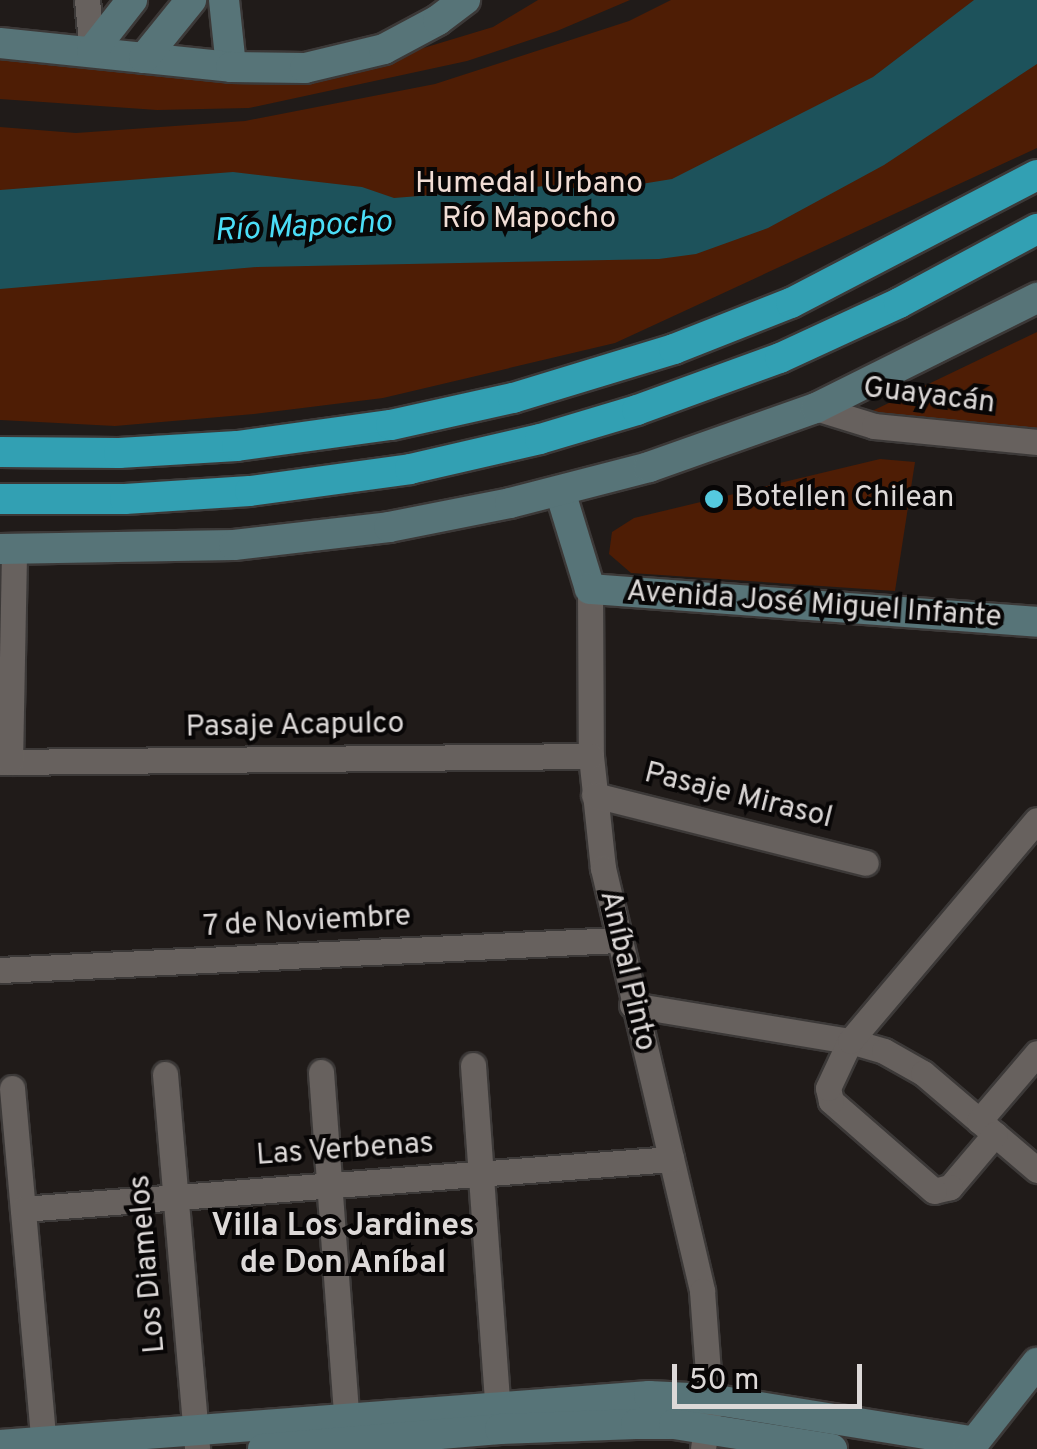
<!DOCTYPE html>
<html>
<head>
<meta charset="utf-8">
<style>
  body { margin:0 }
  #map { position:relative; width:1037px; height:1449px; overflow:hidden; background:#201b19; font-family:Overpass,sans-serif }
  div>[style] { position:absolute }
  .green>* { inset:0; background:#4e1d05 }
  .water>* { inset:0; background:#1d525b }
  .roads { filter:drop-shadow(2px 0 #3c3938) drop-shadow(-2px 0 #3c3938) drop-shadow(0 2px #3c3938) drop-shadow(0 -2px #3c3938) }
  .street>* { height:25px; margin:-12.5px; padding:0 12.5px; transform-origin:12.5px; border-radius:12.5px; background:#67615e }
  .secondary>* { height:30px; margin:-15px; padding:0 15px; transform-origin:15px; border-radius:15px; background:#577478 }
  .highway>* { height:30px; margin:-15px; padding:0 15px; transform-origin:15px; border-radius:15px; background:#32a0b3 }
  .dots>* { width:28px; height:28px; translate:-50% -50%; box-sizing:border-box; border:5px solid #080606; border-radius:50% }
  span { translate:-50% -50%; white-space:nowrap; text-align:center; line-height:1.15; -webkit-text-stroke:8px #080606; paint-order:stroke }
  .park-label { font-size:30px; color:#f1ddd5 }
  .street-label { font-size:30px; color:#ddd9d8 }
  .poi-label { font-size:30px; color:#ddd9d8 }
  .left { translate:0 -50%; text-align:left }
  .water-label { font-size:32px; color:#4bddf6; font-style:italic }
  .neighbourhood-label { font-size:32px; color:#ddd9d8; font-weight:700 }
  .scale { position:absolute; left:672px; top:1364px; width:190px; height:45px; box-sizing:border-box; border:5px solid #ddd9d8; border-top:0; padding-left:12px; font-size:30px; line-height:35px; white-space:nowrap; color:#ddd9d8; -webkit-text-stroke:8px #080606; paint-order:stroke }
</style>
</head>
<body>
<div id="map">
  <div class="green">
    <i style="clip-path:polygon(538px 0,630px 0,557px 31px,467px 61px,249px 108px,157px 110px,0 99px,0 56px,334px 75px,493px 27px)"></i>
    <i style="clip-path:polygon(671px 0,1037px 0,1037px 148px,615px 343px,383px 398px,254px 414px,115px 426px,0 420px,0 127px,76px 133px,245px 121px,435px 84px,629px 21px)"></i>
    <i style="clip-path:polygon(1037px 332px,1037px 431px,888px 419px,870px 412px)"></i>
    <i style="clip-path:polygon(880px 459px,915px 462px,895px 591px,631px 573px,609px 554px,612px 532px,634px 518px)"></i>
  </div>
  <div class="water">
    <i style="clip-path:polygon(974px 0,1037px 0,1037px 64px,884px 165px,768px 228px,696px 254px,659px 259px,257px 267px,0 289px,0 190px,233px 172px,362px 187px,394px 198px,558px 185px,592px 192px,672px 179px,873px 77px)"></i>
  </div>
  <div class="roads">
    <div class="street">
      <i style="left:87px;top:0;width:51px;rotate:84.4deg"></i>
      <i style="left:816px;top:408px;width:61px;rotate:17.2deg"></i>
      <i style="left:874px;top:426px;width:164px;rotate:5.6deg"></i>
      <i style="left:590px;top:589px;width:167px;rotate:89.7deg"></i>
      <i style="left:591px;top:756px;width:113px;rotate:83.9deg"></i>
      <i style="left:603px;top:868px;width:434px;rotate:76.8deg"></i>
      <i style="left:702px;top:1291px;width:108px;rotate:85.8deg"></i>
      <i style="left:710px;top:1399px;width:50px;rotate:98deg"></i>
      <i style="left:0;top:762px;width:591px;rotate:-0.58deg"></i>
      <i style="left:10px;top:762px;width:213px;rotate:-88.9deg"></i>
      <i style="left:594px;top:795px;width:280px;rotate:14deg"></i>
      <i style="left:0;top:970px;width:618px;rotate:-2.78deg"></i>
      <i style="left:632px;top:1005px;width:221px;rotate:9.4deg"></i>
      <i style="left:850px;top:1041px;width:35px;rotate:16deg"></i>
      <i style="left:884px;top:1051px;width:45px;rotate:29.4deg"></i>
      <i style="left:923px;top:1073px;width:150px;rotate:40.4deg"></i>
      <i style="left:473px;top:1065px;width:360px;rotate:85.9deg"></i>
      <i style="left:321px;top:1072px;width:365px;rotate:85.8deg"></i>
      <i style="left:165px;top:1074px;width:376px;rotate:85.1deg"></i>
      <i style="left:12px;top:1088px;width:362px;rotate:84.9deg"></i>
      <i style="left:979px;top:1121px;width:89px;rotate:-49.5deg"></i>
      <i style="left:995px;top:1134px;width:70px;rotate:130.3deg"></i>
      <i style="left:950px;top:1187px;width:16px;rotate:166deg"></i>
      <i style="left:934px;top:1191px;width:137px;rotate:-138.9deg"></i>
      <i style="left:831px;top:1101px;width:13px;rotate:-103deg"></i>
      <i style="left:828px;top:1088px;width:52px;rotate:-64.9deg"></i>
      <i style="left:850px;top:1041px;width:289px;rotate:-49.8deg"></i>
      <i style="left:23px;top:1209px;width:650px;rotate:-4.41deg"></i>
    </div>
    <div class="secondary">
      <i style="left:224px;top:0;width:67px;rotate:84deg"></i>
      <i style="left:0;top:43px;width:232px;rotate:5.9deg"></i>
      <i style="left:231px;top:67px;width:74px;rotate:0.8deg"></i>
      <i style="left:305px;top:68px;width:81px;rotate:-13.5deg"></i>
      <i style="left:384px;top:49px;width:61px;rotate:-28.2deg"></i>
      <i style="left:438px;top:20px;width:34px;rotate:-37deg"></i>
      <i style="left:92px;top:51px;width:65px;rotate:-51.9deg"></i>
      <i style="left:144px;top:58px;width:75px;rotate:-51deg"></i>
      <i style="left:560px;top:491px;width:102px;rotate:73deg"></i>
      <i style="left:590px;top:589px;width:448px;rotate:4.2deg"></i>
      <i style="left:0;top:549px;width:234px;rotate:-1deg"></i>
      <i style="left:234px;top:545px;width:156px;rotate:-6.6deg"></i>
      <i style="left:389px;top:527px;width:123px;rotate:-11.2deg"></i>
      <i style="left:510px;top:503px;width:144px;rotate:-14.5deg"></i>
      <i style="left:649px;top:467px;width:177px;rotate:-19.5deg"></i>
      <i style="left:816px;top:408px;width:247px;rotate:-26.5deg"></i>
      <i style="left:0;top:1445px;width:651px;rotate:-4.32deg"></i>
      <i style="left:649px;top:1396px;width:61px;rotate:2.8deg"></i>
      <i style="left:710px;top:1399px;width:268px;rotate:9.2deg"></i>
      <i style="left:263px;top:1449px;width:238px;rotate:-4.8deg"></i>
      <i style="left:500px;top:1429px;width:136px;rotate:-2.1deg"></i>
      <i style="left:636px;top:1424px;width:38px"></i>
      <i style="left:674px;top:1424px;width:160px;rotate:9deg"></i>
      <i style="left:969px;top:1449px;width:110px;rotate:-51.7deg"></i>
    </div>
    <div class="highway">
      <i style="left:0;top:452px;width:119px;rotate:0.5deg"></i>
      <i style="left:119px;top:453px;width:118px;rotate:-3.4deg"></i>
      <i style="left:237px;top:446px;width:155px;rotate:-7.8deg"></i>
      <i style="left:391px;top:425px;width:125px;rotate:-12.5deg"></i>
      <i style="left:513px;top:398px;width:168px;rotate:-16.9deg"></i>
      <i style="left:674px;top:349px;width:126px;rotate:-21.5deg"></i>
      <i style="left:791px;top:303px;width:277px;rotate:-27.5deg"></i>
      <i style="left:0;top:499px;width:125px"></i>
      <i style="left:125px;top:499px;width:125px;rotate:-3.7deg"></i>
      <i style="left:250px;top:491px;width:162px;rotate:-7.8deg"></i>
      <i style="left:410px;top:469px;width:133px;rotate:-13deg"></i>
      <i style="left:540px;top:439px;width:101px;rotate:-16.6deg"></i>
      <i style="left:637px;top:410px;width:152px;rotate:-20deg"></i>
      <i style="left:780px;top:358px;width:131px;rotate:-24.8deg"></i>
      <i style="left:899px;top:303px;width:157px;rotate:-28.2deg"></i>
    </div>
  </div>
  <div class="dots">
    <i style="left:714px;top:499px;background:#55cadf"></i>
  </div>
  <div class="park-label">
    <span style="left:529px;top:202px">Humedal Urbano<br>Río Mapocho</span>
  </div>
  <div class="street-label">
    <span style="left:929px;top:397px;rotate:7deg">Guayacán</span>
    <span style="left:814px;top:606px;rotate:4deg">Avenida José Miguel Infante</span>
    <span style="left:295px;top:727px;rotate:-1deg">Pasaje Acapulco</span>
    <span style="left:738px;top:797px;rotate:14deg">Pasaje Mirasol</span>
    <span style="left:307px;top:923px;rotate:-3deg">7 de Noviembre</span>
    <span style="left:626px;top:971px;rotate:77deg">Aníbal Pinto</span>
    <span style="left:345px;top:1151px;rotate:-4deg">Las Verbenas</span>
    <span style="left:149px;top:1264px;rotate:-95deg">Los Diamelos</span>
  </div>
  <div class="poi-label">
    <span class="left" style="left:734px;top:499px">Botellen Chilean</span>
  </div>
  <div class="water-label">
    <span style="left:303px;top:228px;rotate:-3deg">Río Mapocho</span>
  </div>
  <div class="neighbourhood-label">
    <span style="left:343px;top:1246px">Villa Los Jardines<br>de Don Aníbal</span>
  </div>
  <div class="scale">50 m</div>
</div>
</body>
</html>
